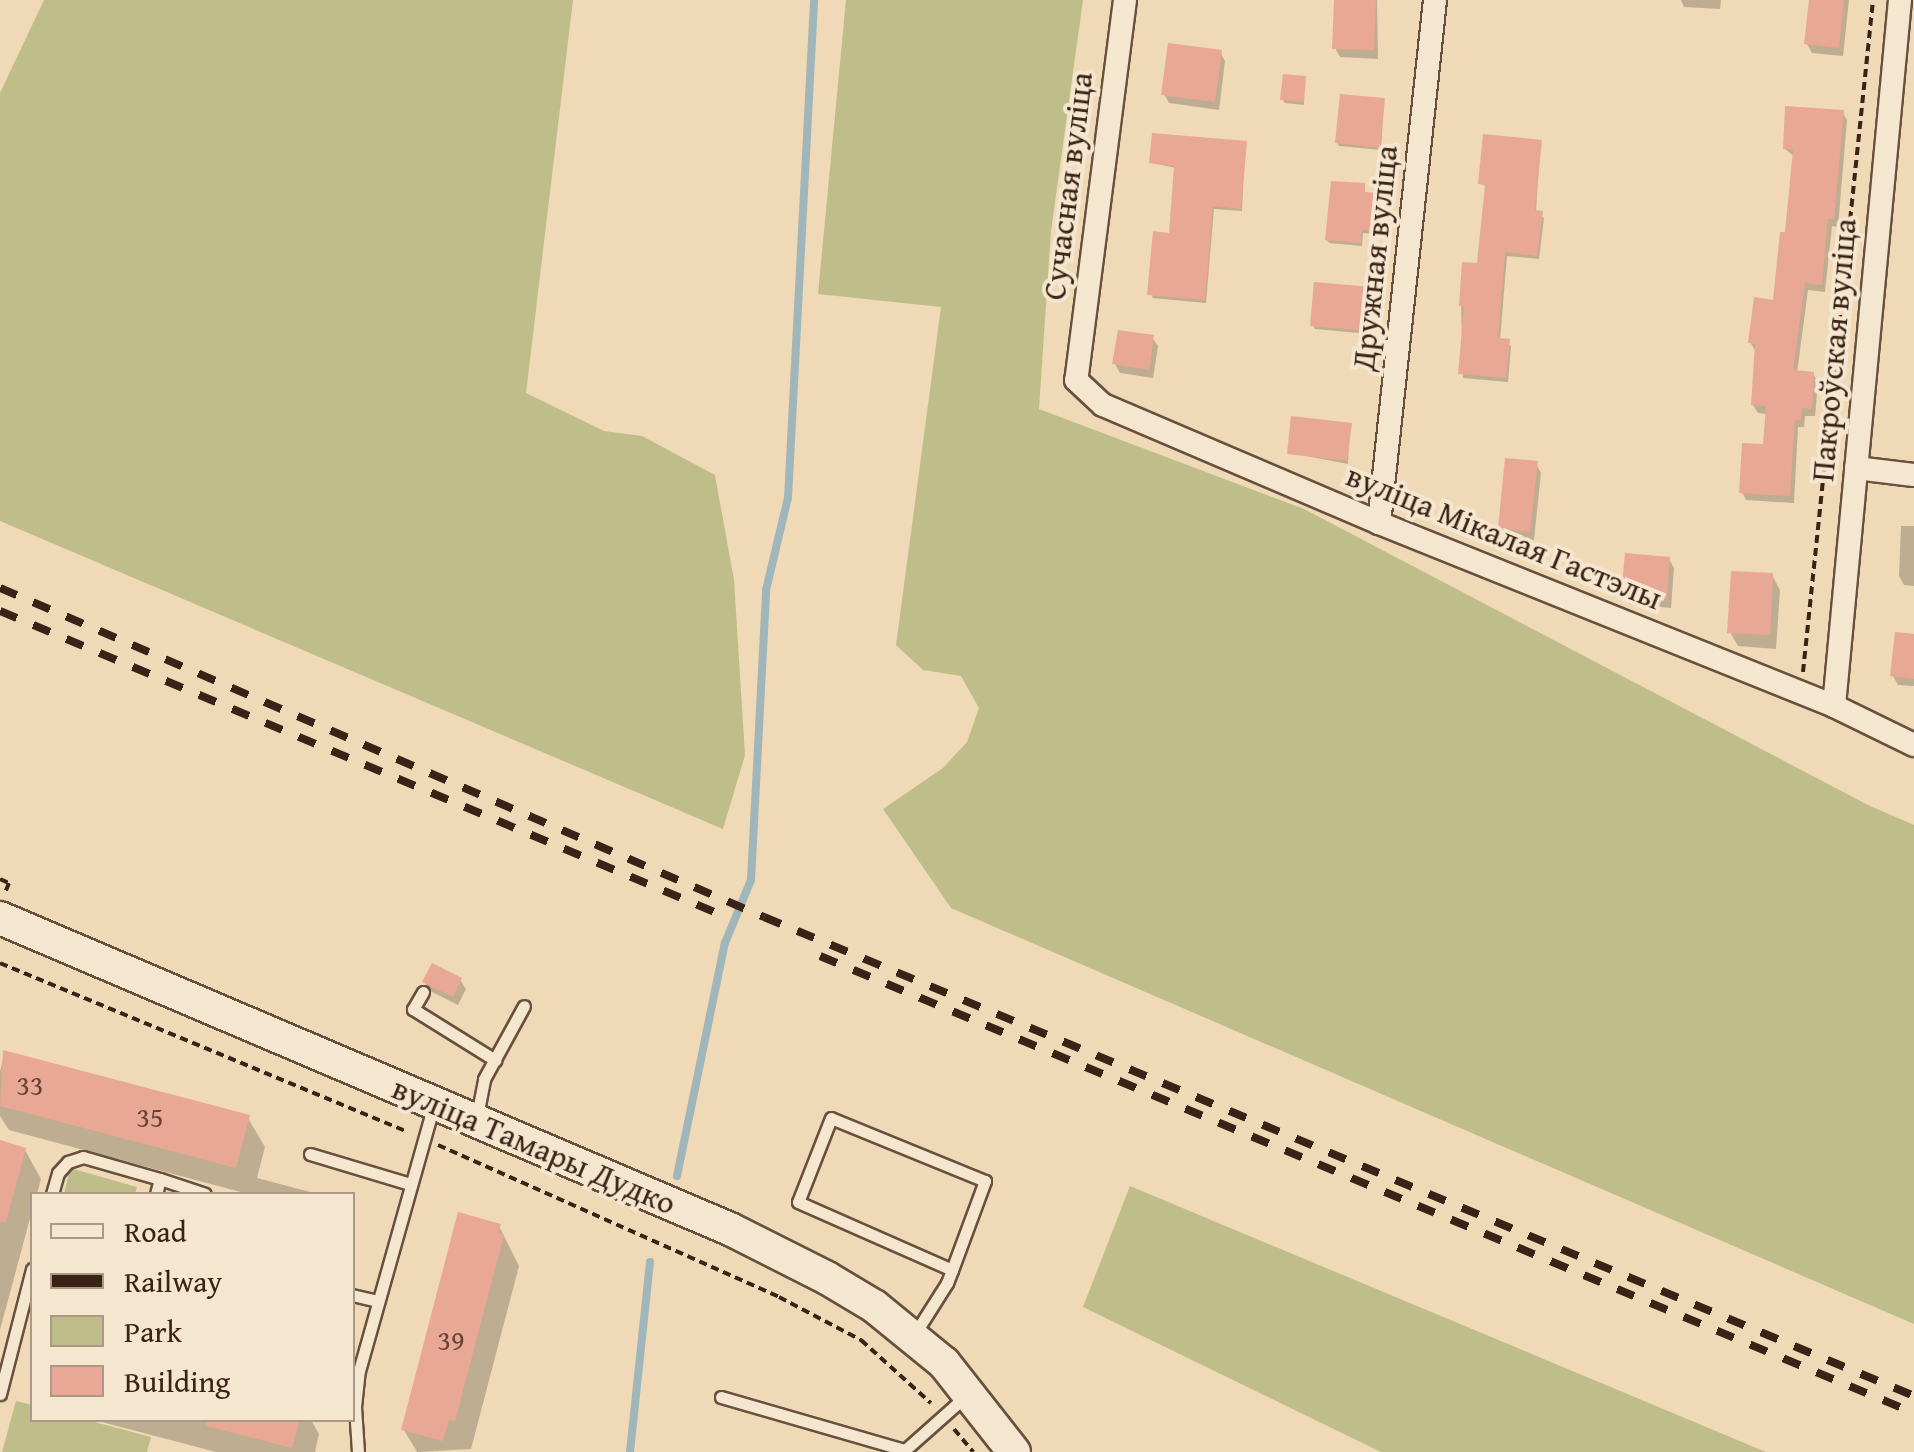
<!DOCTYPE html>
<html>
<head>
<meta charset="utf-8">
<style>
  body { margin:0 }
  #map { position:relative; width:1914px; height:1452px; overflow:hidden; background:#efd9b6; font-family:"Gentium Book Plus",serif }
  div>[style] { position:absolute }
  .green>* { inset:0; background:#bfbe8a }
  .shadow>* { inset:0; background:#0003 }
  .stream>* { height:8px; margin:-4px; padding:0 4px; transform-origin:4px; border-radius:4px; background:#9fb7ba }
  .building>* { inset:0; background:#e9a796 }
  .path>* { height:4px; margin-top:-2px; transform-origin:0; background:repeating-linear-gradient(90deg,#3b2216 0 8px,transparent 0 13px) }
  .roads { filter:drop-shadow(2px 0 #68503e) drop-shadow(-2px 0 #68503e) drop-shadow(0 2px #68503e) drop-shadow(0 -2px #68503e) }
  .lane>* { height:11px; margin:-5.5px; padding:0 5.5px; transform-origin:5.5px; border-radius:5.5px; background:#f5e6d0 }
  .street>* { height:22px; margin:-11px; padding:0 11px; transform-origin:11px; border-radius:11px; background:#f5e6d0 }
  .secondary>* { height:32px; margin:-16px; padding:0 16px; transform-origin:16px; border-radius:16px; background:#f5e6d0 }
  .rail>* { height:8px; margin-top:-4px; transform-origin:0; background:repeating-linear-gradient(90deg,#3b2216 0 18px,transparent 0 36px) }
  span { translate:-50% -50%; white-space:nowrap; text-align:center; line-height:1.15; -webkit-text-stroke:8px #f5e6d0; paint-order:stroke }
  .number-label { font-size:28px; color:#664336 }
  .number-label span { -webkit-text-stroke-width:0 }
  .street-label { font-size:32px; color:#3b2216 }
  .legend { position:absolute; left:30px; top:1192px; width:325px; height:230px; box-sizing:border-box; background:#f5e6d0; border:2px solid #ab9886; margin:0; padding:12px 18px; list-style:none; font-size:30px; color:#3b2216 }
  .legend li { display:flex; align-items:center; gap:20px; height:50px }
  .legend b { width:50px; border:2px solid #ab9886 }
</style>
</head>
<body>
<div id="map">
  <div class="green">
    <i style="clip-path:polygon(44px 0,573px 0,526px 393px,604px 431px,642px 436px,715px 475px,734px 580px,745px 755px,723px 829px,0 521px,0 93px)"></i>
    <i style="clip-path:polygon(846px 0,1083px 0,1051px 231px,1039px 409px,1304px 509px,1868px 805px,1914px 825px,1914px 1324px,951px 908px,883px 809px,943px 768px,967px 742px,979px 708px,961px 676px,923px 670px,896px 645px,941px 307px,818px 294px)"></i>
    <i style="clip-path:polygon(70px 1168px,137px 1187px,135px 1194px,64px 1194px)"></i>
    <i style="clip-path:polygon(1130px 1186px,1766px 1452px,1381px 1452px,1083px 1307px)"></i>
    <i style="clip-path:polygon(16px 1401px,32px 1405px,32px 1420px,87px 1420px,151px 1437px,147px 1452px,2px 1452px)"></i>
  </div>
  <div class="shadow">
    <i style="clip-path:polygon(1337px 0,1377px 0,1378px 59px,1340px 57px,1335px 48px)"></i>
    <i style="clip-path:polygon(1681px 0,1721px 0,1720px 9px,1684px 7px)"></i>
    <i style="clip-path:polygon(1811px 0,1849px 0,1843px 56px,1812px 53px,1807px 44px)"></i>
    <i style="clip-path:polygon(1220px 52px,1225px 61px,1219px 110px,1169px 103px,1164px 94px)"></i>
    <i style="clip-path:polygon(1304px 78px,1304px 105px,1285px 103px,1283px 100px)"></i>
    <i style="clip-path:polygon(1384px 101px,1381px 150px,1339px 146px,1337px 142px)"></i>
    <i style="clip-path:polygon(1842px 112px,1847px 120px,1838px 227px,1832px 226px,1825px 292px,1808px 290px,1797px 373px,1813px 374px,1818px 382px,1815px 416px,1805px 416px,1804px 427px,1798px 427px,1794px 503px,1746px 500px,1742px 492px,1765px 447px,1768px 414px,1758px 413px,1753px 405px,1755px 350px,1750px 342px,1776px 303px,1795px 157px,1785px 149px)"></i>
    <i style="clip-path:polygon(1245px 143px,1242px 211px,1214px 209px,1206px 303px,1152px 298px,1171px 235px,1176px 168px,1152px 163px)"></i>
    <i style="clip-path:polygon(1540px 143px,1536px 213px,1544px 218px,1539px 259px,1507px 256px,1500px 340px,1511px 346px,1508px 382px,1463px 378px,1461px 305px,1479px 266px,1488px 188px,1480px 183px)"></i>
    <i style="clip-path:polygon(1364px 186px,1365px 195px,1379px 199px,1376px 234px,1363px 233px,1362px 246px,1329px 243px,1327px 240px)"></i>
    <i style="clip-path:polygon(1371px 290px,1369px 334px,1315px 329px,1313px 325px)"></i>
    <i style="clip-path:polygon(1152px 337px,1158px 346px,1153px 378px,1120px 373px,1115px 364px)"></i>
    <i style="clip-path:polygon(1350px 425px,1348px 464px,1290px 453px)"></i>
    <i style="clip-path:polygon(1536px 464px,1541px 473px,1534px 540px,1505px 537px,1500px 528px)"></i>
    <i style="clip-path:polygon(1901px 526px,1914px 526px,1914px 586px,1904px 585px,1899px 576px)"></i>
    <i style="clip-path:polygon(1669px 559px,1674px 568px,1671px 608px,1629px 604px,1624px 595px)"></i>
    <i style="clip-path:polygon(1772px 575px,1780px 590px,1776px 649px,1738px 646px,1730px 632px)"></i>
    <i style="clip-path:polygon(1914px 637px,1914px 686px,1898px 685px,1893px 676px)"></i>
    <i style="clip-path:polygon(460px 980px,466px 989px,458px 1005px,430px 991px,425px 982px)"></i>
    <i style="clip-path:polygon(5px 1053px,248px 1118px,265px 1147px,257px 1178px,318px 1194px,248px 1194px,9px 1130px,0 1116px,0 1071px)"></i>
    <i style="clip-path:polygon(0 1143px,25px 1150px,41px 1179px,37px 1194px,32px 1194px,32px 1211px,0 1330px)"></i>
    <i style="clip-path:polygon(499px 1226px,519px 1266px,471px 1449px,417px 1452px,404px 1430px)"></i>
    <i style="clip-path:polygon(94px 1420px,311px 1420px,319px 1434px,315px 1452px,216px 1452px)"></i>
  </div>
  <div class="stream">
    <i style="left:677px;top:1176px;width:238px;rotate:-78.4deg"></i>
    <i style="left:725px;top:943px;width:68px;rotate:-67.6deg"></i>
    <i style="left:751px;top:880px;width:290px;rotate:-87deg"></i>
    <i style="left:766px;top:590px;width:95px;rotate:-76.6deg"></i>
    <i style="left:788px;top:498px;width:499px;rotate:-87deg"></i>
    <i style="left:630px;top:1452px;width:191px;rotate:-84deg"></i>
  </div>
  <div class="building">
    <i style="clip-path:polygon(1334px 0,1376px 0,1374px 50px,1332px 49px)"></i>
    <i style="clip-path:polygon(1809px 0,1844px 0,1839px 48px,1804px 44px)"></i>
    <i style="clip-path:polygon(1168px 43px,1222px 50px,1215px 102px,1161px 95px)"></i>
    <i style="clip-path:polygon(1283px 74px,1306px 76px,1304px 102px,1280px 100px)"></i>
    <i style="clip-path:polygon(1340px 94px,1385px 98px,1380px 148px,1335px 143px)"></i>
    <i style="clip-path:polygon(1785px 106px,1844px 110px,1834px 219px,1828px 219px,1822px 285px,1805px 283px,1793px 370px,1814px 372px,1812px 409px,1802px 408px,1801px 420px,1795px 420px,1790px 496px,1739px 493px,1742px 443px,1763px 444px,1766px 406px,1751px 405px,1755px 344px,1748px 343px,1754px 297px,1773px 300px,1780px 232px,1785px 232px,1793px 150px,1783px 149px)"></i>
    <i style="clip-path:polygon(1152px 133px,1247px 141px,1241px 209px,1213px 206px,1205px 300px,1147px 295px,1153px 231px,1169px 233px,1174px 166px,1149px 163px)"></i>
    <i style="clip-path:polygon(1483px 134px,1542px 140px,1535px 210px,1543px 211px,1537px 256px,1505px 252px,1498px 338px,1510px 339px,1506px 378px,1458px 374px,1464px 306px,1459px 306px,1462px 262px,1477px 263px,1485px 185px,1478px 184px)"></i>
    <i style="clip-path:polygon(1331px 181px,1365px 183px,1365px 192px,1378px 193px,1376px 232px,1362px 230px,1361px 243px,1325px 240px)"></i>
    <i style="clip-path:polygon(1314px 282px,1372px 287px,1368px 331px,1310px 326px)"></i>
    <i style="clip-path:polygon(1118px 330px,1154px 335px,1149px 370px,1112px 364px)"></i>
    <i style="clip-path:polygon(1291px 416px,1352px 423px,1347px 461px,1287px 454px)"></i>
    <i style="clip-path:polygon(1505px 458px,1538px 461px,1530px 532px,1498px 528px)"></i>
    <i style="clip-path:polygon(1625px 553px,1670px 557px,1667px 599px,1621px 596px)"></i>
    <i style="clip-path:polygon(1731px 571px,1773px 573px,1770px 635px,1727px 633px)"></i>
    <i style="clip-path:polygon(1895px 632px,1914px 634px,1914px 679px,1890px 676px)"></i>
    <i style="clip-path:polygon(432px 963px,462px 978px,453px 997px,422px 982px)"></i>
    <i style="clip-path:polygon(3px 1050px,250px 1115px,236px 1168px,0 1106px)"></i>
    <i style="clip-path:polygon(0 1140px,26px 1148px,6px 1222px,0 1222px)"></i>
    <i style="clip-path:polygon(458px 1212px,501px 1224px,498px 1233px,504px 1235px,455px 1421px,449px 1420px,443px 1441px,401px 1430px)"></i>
    <i style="clip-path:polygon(207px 1420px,300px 1420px,292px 1448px,206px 1426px)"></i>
  </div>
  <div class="path">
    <i style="left:1803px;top:672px;width:676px;rotate:-84.05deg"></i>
    <i style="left:0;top:879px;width:10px;rotate:24deg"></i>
    <i style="left:9px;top:883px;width:11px;rotate:112deg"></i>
    <i style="left:0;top:963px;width:439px;rotate:22.5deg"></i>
    <i style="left:438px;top:1145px;width:373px;rotate:24deg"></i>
    <i style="left:779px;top:1297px;width:93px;rotate:27.7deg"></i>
    <i style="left:861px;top:1340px;width:94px;rotate:42deg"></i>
    <i style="left:954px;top:1429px;width:30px;rotate:50deg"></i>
  </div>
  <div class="roads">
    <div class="lane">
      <i style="left:423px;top:992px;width:20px;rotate:120deg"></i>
      <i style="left:413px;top:1009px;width:97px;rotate:31.9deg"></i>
      <i style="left:477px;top:1116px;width:38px;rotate:-79deg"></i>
      <i style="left:484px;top:1079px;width:83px;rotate:-61.3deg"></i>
      <i style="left:310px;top:1154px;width:104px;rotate:16.7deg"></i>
      <i style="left:160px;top:1179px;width:47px;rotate:18.4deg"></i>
      <i style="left:52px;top:1194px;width:22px;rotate:-74deg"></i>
      <i style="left:58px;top:1173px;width:15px;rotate:-48deg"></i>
      <i style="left:68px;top:1162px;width:16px;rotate:-18deg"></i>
      <i style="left:83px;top:1157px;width:80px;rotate:15.9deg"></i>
      <i style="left:160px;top:1179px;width:16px;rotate:105deg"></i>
      <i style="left:352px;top:1295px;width:27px;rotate:13deg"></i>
      <i style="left:914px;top:1335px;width:62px;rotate:-57.6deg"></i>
      <i style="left:947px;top:1283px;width:14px;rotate:-69deg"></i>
      <i style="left:952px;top:1270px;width:95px;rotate:-69.7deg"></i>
      <i style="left:985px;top:1181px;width:166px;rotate:-157.8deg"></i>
      <i style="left:831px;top:1118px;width:90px;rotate:111.4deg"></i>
      <i style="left:798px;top:1202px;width:168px;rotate:23.8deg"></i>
      <i style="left:0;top:1394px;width:129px;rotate:-75.6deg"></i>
      <i style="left:721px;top:1397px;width:191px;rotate:16.1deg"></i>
      <i style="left:905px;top:1450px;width:83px;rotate:-41.6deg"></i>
      <i style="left:358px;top:1452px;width:45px;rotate:-93.8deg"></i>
      <i style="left:355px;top:1407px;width:36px;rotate:-84deg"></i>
      <i style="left:359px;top:1371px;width:274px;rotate:-74.3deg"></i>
    </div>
    <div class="street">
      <i style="left:1125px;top:0;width:383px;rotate:97.3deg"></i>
      <i style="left:1076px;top:380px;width:37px;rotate:43deg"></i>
      <i style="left:1103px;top:405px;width:300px;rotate:23.1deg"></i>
      <i style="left:1379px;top:523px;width:490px;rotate:21.9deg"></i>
      <i style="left:1834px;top:706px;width:89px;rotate:26deg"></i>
      <i style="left:1856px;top:468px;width:58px;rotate:6.9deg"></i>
      <i style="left:1379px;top:523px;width:526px;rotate:-83.89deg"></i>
      <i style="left:1834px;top:706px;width:709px;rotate:-84.66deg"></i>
    </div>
    <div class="secondary">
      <i style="left:0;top:918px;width:793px;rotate:23.08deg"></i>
      <i style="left:730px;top:1229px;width:109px;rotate:26.8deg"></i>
      <i style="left:827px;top:1278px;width:55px;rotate:30.8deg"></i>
      <i style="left:874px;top:1306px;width:90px;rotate:39.2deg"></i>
      <i style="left:944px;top:1363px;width:113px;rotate:51.8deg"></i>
    </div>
  </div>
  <div class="rail">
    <i style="left:0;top:588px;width:832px;rotate:23.3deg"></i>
    <i style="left:764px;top:917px;width:1246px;rotate:22.61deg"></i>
    <i style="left:0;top:611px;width:780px;rotate:22.85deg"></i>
    <i style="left:820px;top:956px;width:1186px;rotate:22.67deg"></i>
  </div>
  <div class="number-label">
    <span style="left:30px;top:1085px">33</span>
    <span style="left:150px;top:1117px">35</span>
    <span style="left:451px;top:1340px">39</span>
  </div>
  <div class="street-label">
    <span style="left:1068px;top:186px;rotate:-83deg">Сучасная вуліца</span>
    <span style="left:1375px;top:258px;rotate:-84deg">Дружная вуліца</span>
    <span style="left:1834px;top:350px;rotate:-85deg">Пакроўская вуліца</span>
    <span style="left:1504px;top:537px;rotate:22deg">вуліца Мікалая Гастэлы</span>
    <span style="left:534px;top:1146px;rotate:23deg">вуліца Тамары Дудко</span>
  </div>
  <ul class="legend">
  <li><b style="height:12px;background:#f5e6d0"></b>Road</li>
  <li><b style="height:12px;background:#3b2216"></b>Railway</li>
  <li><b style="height:28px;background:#bfbe8a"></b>Park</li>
  <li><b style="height:28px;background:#e9a796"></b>Building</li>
  </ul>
</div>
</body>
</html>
